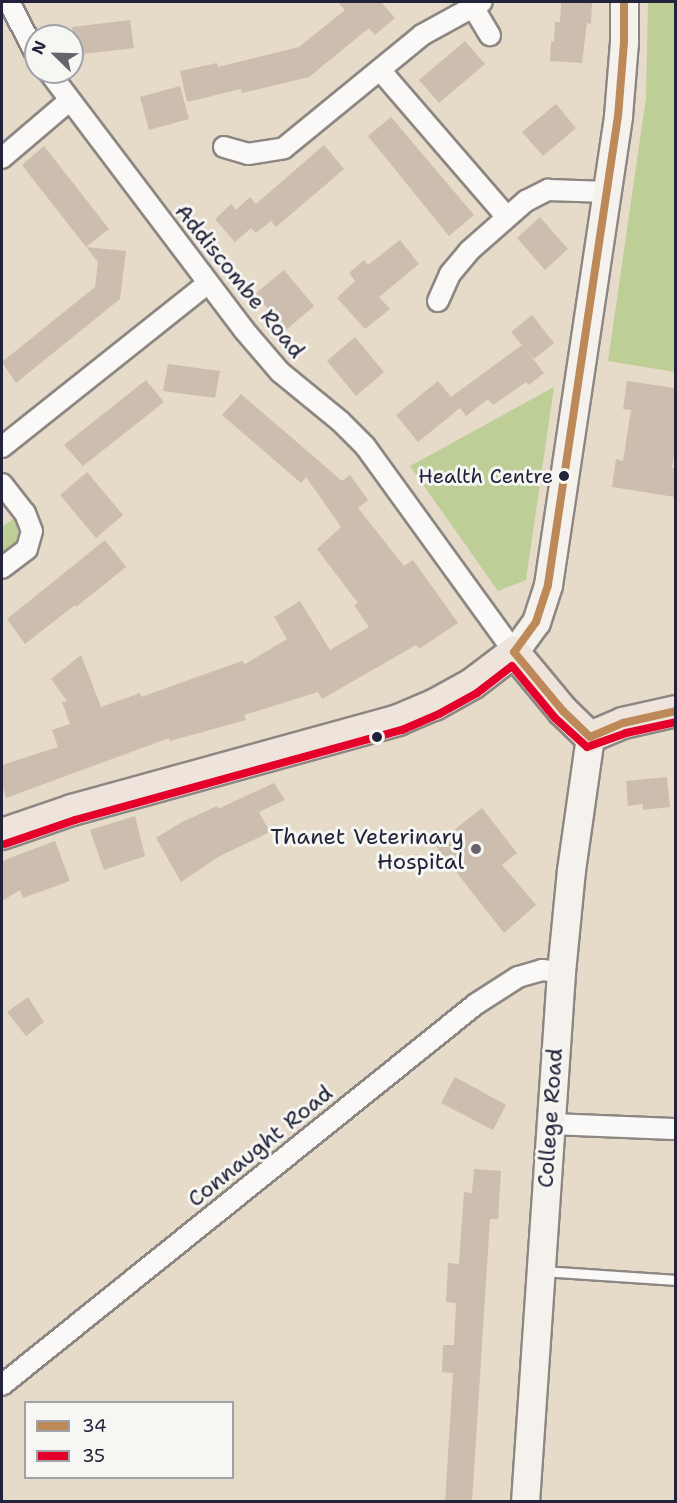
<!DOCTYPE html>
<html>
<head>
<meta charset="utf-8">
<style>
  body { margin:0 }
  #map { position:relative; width:677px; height:1503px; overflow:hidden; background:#e6dac9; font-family:"Shantell Sans",sans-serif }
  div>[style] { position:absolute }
  .green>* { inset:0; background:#bece97 }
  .building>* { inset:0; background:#ccbdae }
  .roads { filter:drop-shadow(2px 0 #8d8783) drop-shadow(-2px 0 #8d8783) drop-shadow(0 2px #8d8783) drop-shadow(0 -2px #8d8783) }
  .service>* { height:9px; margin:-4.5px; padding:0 4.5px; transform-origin:4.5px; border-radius:4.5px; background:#fbf9f7 }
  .minor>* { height:20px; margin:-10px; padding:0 10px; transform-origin:10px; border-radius:10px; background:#fbf9f7 }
  .secondary>* { height:27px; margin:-13.5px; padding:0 13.5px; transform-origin:13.5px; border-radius:13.5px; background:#f5f1ed }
  .primary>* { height:30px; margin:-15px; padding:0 15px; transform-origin:15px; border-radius:15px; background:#eee4dc }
  .bus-1>* { height:8px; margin:-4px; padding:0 4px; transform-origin:4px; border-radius:4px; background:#be8959 }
  .bus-2>* { height:8px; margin:-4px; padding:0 4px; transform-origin:4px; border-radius:4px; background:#e4002b }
  .dots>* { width:16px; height:16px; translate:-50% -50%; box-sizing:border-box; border:3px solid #f6f6f2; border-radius:50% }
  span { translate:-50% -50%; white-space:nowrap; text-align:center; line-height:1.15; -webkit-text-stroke:6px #f6f6f2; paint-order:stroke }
  .bus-label { font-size:20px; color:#22223b }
  .right { translate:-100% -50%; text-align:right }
  .street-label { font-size:22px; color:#22223b }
  .poi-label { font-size:22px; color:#22223b }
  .frame { position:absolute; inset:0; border:3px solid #22223b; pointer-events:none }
  .legend { position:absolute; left:24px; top:1401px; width:210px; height:78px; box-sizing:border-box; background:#f6f6f2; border:2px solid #a1a1a9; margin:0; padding:8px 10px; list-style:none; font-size:18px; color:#22223b }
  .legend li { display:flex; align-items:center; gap:12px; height:30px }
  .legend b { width:30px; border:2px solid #a1a1a9 }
  .north { position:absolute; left:24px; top:24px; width:60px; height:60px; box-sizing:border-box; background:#f6f6f2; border:2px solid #a1a1a9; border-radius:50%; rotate:293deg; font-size:16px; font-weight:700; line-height:24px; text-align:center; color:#22223b }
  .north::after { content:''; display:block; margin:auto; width:21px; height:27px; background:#67626d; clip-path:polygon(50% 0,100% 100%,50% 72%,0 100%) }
</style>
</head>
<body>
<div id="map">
  <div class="green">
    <i style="clip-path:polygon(648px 2px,675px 2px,675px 372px,608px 361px,646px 98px)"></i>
    <i style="clip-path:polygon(554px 387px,526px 580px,498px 591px,410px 466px)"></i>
    <i style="clip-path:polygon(16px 517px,19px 525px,18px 541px,2px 557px,2px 527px)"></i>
  </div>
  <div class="building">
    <i style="clip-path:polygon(338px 2px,381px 2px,395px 18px,375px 35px,369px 28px,309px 77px,242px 93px,241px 89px,187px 102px,180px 71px,217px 63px,218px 67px,299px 47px,345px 10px)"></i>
    <i style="clip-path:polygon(561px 2px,592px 2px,591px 24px,587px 23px,582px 63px,550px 61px,551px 41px,554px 42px,555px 22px,560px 22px)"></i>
    <i style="clip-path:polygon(130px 20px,134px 48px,75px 55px,72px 27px)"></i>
    <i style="clip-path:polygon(465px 41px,485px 64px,439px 103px,419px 80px)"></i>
    <i style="clip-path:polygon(180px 86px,189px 119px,149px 130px,140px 97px)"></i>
    <i style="clip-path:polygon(556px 104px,576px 128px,543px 156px,522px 132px)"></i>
    <i style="clip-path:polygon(391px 117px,474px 215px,449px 236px,368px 136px)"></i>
    <i style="clip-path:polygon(324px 145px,344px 169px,276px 227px,271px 221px,256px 233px,251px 228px,235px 242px,215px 219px,231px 204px,236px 210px,250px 197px,256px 204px)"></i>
    <i style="clip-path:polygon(44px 146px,109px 229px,86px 247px,22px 165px)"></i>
    <i style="clip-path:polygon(540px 217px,568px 249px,545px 270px,517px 238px)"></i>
    <i style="clip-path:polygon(400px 240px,419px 264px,379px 297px,390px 309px,365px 329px,337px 298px,355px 281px,349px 273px,364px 260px,368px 265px)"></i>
    <i style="clip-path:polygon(86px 247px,126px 251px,120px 299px,16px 383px,2px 362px,95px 287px,98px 262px)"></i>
    <i style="clip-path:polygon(284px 270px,314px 306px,286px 330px,255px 294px)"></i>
    <i style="clip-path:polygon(532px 315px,554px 343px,534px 359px,511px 332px)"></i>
    <i style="clip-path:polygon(355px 337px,384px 372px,356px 396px,327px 361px)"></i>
    <i style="clip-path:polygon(522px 345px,544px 373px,529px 385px,526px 382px,493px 405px,488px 399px,466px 416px,460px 408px,418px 442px,396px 415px,438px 381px,451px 397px)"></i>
    <i style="clip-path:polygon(168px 364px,220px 371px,215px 398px,163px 391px)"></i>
    <i style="clip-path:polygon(146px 380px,164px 402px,83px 466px,64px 445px)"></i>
    <i style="clip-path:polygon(627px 381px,675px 388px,675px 447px,672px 468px,675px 468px,675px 497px,612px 487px,616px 459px,623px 461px,631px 410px,623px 409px)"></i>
    <i style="clip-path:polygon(241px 394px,342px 481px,350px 475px,368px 500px,358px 508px,404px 566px,413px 560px,458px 623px,419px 649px,416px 645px,322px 699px,318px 692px,244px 715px,246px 720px,170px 741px,169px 738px,6px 798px,2px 784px,2px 765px,58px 747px,52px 730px,70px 724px,62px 702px,67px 701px,51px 679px,81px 655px,101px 707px,140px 693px,141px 697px,242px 661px,245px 664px,287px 639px,274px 617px,300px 601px,330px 650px,369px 627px,354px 605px,358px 603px,317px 549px,341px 527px,306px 477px,301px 483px,222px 415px)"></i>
    <i style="clip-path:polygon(87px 472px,123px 515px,96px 538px,60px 495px)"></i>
    <i style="clip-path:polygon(105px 540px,126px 567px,76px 607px,75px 605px,25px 644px,7px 619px)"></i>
    <i style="clip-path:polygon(667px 777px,670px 807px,643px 810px,643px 804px,628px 806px,626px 781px)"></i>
    <i style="clip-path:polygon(274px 783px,285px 800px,259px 812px,270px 832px,218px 857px,181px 882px,156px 838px,182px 822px,217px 806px,218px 809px)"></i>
    <i style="clip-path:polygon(482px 808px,517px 853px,502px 865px,536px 905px,504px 933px,435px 845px)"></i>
    <i style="clip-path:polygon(135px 816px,145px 856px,104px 870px,90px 830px)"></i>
    <i style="clip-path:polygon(55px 841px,70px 881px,23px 898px,20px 890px,2px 901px,2px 861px)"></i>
    <i style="clip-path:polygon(28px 997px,44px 1022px,26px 1036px,7px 1012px)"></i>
    <i style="clip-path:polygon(455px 1077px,506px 1105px,493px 1130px,441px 1103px)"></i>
    <i style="clip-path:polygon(474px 1169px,501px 1171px,498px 1219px,490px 1219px,472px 1502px,445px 1502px,453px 1373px,442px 1372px,443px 1345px,454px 1345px,456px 1303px,446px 1302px,448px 1263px,459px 1264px,464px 1192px,472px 1193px)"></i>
  </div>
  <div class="roads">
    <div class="service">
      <i style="left:543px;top:1271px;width:133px;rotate:3.9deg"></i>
    </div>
    <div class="minor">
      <i style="left:9px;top:2px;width:59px;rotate:62.6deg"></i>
      <i style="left:473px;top:7px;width:33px;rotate:59deg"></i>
      <i style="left:380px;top:70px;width:194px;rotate:49.2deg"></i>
      <i style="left:49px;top:72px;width:323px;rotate:52.9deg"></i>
      <i style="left:244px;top:330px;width:55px;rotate:49.4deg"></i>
      <i style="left:280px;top:372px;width:77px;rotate:39.2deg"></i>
      <i style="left:340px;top:421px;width:35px;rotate:45deg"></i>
      <i style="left:365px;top:446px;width:254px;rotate:54.1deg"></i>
      <i style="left:224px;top:147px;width:25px;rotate:16deg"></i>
      <i style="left:248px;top:154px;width:36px;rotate:-9deg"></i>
      <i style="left:284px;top:148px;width:178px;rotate:-39.3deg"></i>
      <i style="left:422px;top:35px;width:68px;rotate:-28.8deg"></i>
      <i style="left:2px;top:158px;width:88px;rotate:-40.4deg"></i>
      <i style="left:438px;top:301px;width:30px;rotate:-66deg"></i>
      <i style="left:450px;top:274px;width:30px;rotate:-50deg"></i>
      <i style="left:469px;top:251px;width:76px;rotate:-41.3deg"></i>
      <i style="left:526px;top:201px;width:25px;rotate:-27deg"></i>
      <i style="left:548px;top:190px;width:60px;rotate:1.9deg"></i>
      <i style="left:2px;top:447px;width:263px;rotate:-38.5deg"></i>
      <i style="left:2px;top:484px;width:37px;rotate:52deg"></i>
      <i style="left:25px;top:513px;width:19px;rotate:69deg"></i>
      <i style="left:32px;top:531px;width:19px;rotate:106deg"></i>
      <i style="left:27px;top:549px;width:31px;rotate:143deg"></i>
      <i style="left:549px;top:1124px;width:127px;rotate:2.3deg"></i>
      <i style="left:2px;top:1385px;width:608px;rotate:-38.79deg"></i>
      <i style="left:476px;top:1004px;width:50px;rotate:-32.7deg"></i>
      <i style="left:518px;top:977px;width:25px;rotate:-16deg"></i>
      <i style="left:542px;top:970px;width:19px;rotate:6deg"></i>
    </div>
    <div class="secondary">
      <i style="left:514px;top:652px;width:37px;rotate:-54deg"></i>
      <i style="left:536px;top:622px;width:39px;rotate:-72deg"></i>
      <i style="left:548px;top:585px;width:474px;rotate:-81.5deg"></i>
      <i style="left:618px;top:116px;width:74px;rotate:-85.4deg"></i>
      <i style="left:624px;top:42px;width:40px;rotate:-90deg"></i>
      <i style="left:525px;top:1502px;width:531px;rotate:-86.11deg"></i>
      <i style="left:561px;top:972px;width:102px;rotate:-84.4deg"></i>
      <i style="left:571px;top:870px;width:134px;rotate:-81.9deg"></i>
    </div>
    <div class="primary">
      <i style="left:2px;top:834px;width:74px;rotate:-18.9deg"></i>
      <i style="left:72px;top:810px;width:338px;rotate:-15.4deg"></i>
      <i style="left:398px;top:720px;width:39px;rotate:-23deg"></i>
      <i style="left:434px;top:705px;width:43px;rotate:-28.9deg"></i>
      <i style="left:472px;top:684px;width:53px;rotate:-37.3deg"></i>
      <i style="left:514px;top:652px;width:77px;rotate:50.3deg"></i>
      <i style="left:563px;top:711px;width:37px;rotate:44deg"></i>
      <i style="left:590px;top:737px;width:36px;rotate:-23deg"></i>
      <i style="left:623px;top:723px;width:54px;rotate:-12.8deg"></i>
    </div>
  </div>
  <div class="bus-1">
    <i style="left:624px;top:2px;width:40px;rotate:90deg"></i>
    <i style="left:624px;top:42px;width:74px;rotate:94.6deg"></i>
    <i style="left:618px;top:116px;width:474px;rotate:98.5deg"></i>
    <i style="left:548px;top:585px;width:39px;rotate:108deg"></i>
    <i style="left:536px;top:622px;width:37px;rotate:126deg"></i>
    <i style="left:514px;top:652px;width:77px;rotate:50.3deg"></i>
    <i style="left:563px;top:711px;width:37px;rotate:44deg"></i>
    <i style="left:590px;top:737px;width:36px;rotate:-23deg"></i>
    <i style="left:623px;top:723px;width:54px;rotate:-12.8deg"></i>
  </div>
  <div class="bus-2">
    <i style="left:5px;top:844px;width:74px;rotate:-18.9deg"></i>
    <i style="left:75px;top:820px;width:339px;rotate:-15.4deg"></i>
    <i style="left:402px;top:730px;width:40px;rotate:-23.4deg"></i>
    <i style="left:439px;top:714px;width:43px;rotate:-28.9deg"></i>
    <i style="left:477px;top:693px;width:44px;rotate:-37.6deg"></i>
    <i style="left:512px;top:666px;width:67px;rotate:50.4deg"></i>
    <i style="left:555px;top:718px;width:43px;rotate:42.2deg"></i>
    <i style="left:587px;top:747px;width:41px;rotate:-19.7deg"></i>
    <i style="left:626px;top:733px;width:51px;rotate:-12.4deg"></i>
  </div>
  <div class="dots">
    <i style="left:564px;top:476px;background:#22223b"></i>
    <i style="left:377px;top:737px;background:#22223b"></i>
    <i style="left:476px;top:849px;background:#67626d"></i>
  </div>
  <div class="bus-label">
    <span class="right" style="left:553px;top:476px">Health Centre</span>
  </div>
  <div class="street-label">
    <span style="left:240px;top:281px;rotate:51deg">Addiscombe Road</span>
    <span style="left:550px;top:1118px;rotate:-86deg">College Road</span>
    <span style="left:260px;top:1146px;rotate:-39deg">Connaught Road</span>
  </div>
  <div class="poi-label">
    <span class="right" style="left:464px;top:849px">Thanet Veterinary<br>Hospital</span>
  </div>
  <div class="frame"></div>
  <ul class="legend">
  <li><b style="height:8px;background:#be8959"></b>34</li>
  <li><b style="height:8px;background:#e4002b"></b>35</li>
  </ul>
  <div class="north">N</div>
</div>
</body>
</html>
